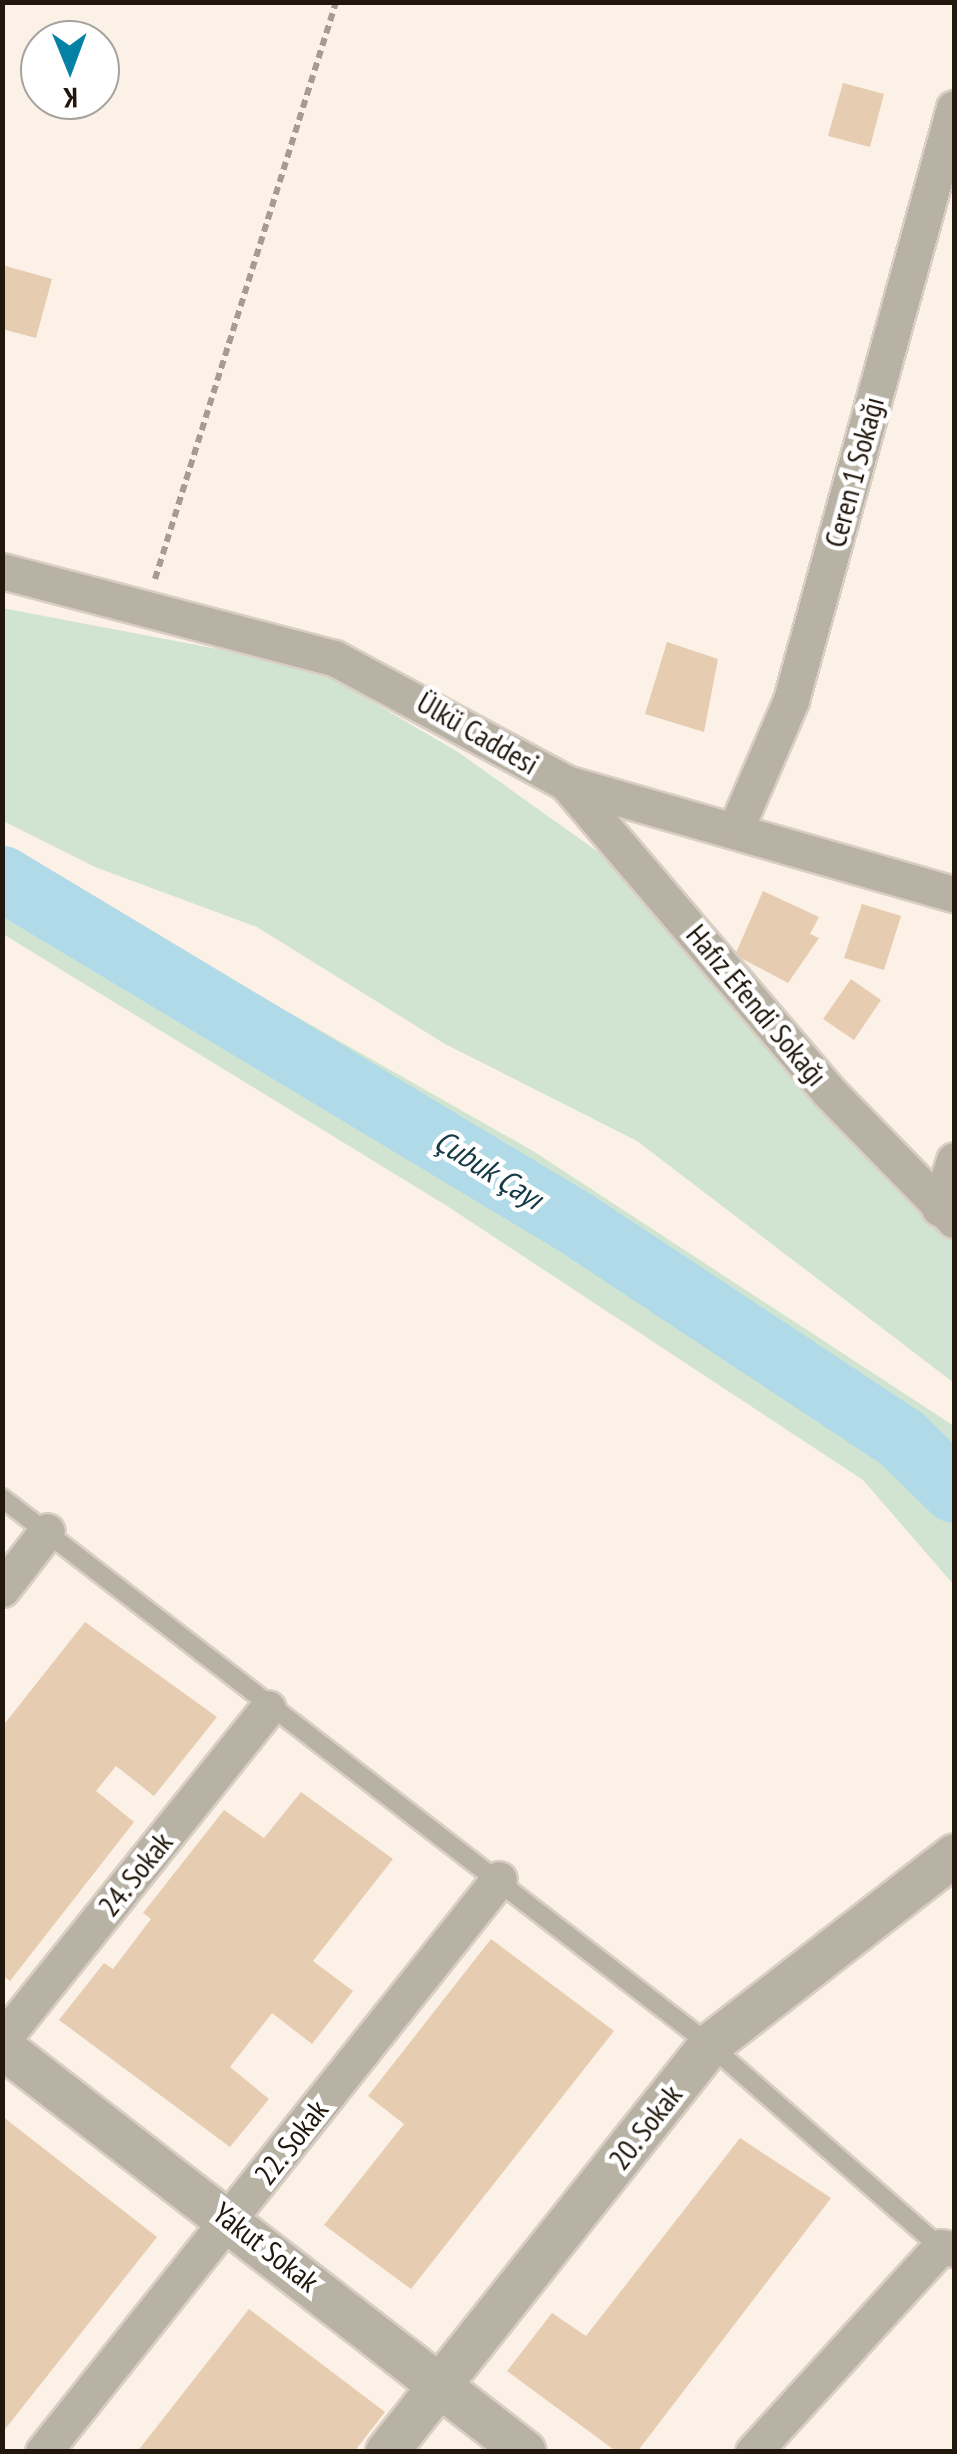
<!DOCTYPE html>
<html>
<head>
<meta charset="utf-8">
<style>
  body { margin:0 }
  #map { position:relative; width:957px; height:2454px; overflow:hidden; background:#fcf1e6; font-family:"PT Sans Narrow",sans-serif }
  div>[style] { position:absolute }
  .green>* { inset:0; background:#d1e4d1 }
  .river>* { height:65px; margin:-32.5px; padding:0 32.5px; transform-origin:32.5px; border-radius:32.5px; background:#b0dae7 }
  .building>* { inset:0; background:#e6ccb0 }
  .path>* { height:6px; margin-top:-3px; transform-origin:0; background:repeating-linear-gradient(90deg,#a59b90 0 8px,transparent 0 13px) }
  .roads { filter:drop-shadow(2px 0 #d9cec3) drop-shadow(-2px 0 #d9cec3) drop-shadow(0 2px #d9cec3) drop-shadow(0 -2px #d9cec3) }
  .service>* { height:18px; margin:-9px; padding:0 9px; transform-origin:9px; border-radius:9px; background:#b8b2a4 }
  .minor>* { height:35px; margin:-17.5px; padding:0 17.5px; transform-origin:17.5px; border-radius:17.5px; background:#b8b2a4 }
  .tertiary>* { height:42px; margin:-21px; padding:0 21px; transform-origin:21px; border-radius:21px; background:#b8b2a4 }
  span { translate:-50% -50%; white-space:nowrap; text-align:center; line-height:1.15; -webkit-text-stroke:9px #fff; paint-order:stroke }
  .street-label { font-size:30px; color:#21170d }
  .water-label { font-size:32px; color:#143a45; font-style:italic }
  .frame { position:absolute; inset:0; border:5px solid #21170d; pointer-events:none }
  .north { position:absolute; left:20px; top:20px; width:100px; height:100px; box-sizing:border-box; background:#fff; border:2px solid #a6a29e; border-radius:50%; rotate:179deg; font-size:28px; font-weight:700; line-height:40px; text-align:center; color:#21170d }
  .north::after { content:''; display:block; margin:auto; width:35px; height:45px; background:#0581a6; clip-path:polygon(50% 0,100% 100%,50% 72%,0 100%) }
</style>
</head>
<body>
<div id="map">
  <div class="green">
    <i style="clip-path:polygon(2px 608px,313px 667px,458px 752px,618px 866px,954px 1243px,954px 1383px,637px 1141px,445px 1044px,257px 927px,95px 867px,3px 821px)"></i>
    <i style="clip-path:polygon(3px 850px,533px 1151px,954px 1426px,954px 1585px,863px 1480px,447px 1206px,3px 934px)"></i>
  </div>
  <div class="river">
    <i style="left:2px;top:878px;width:670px;rotate:31.01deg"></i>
    <i style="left:576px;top:1223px;width:390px;rotate:33.5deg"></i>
    <i style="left:901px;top:1438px;width:74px;rotate:44.5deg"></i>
  </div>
  <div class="building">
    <i style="clip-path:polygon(843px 83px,884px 94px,870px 147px,828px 136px)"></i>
    <i style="clip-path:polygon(2px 265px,52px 279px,36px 338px,2px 329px)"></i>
    <i style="clip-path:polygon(667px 642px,718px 659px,704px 732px,645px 714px)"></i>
    <i style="clip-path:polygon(763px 891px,819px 917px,810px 934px,819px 938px,788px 983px,735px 955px)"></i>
    <i style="clip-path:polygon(862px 904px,901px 916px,884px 970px,844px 958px)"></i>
    <i style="clip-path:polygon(851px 979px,881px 1000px,854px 1040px,823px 1019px)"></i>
    <i style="clip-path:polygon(85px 1622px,217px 1717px,154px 1796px,116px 1766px,96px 1791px,134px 1822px,10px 1981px,2px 1975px,2px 1727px)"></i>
    <i style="clip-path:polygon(301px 1792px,393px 1859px,313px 1961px,353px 1991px,312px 2044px,272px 2013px,230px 2067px,269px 2099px,230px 2147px,59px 2020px,104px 1963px,113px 1969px,151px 1919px,143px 1913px,224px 1810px,264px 1838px)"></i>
    <i style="clip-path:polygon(491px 1939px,614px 2031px,411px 2289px,324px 2225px,404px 2124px,368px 2096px)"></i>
    <i style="clip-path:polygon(2px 2116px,157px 2237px,2px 2433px)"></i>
    <i style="clip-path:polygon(740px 2138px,831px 2198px,637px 2452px,617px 2452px,507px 2371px,552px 2313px,586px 2336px)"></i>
    <i style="clip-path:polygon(249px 2309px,385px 2412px,354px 2452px,137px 2452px)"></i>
  </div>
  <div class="path">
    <i style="left:155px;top:579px;width:605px;rotate:-72.58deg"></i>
  </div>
  <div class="roads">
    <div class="service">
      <i style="left:2px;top:1498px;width:895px;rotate:37.69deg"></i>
      <i style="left:710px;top:2045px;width:306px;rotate:41.3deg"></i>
    </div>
    <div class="minor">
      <i style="left:2px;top:571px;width:343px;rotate:14.7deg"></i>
      <i style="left:334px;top:658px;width:264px;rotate:28.3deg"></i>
      <i style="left:566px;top:783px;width:404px;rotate:16deg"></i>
      <i style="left:566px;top:783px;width:404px;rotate:49.6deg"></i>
      <i style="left:828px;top:1091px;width:180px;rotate:45.7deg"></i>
      <i style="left:736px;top:828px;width:139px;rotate:-66.7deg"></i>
      <i style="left:791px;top:700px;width:614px;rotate:-74.61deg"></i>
      <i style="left:939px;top:1208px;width:50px;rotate:-72.6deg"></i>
      <i style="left:2px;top:1589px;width:73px;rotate:-52.2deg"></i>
      <i style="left:2px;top:2040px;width:425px;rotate:-51.3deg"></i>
      <i style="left:43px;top:2452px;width:732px;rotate:-51.49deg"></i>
      <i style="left:753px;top:2452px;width:277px;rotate:-47.6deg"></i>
      <i style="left:940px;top:2247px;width:14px;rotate:8deg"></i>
    </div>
    <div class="tertiary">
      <i style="left:2px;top:2047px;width:661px;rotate:37.75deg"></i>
      <i style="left:387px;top:2452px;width:520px;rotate:-51.56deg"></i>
      <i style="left:710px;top:2045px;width:309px;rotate:-37.8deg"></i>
    </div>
  </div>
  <div class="street-label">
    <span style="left:854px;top:472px;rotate:-75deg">Ceren 1 Sokağı</span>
    <span style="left:478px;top:733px;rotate:30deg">Ülkü Caddesi</span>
    <span style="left:757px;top:1005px;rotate:50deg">Hafız Efendi Sokağı</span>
    <span style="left:135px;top:1874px;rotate:-51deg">24. Sokak</span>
    <span style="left:645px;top:2127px;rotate:-52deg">20. Sokak</span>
    <span style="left:291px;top:2142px;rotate:-52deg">22. Sokak</span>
    <span style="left:266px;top:2247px;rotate:38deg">Yakut Sokak</span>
  </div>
  <div class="water-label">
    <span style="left:489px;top:1169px;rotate:32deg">Çubuk Çayı</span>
  </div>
  <div class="frame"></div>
  <div class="north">K</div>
</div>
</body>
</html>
